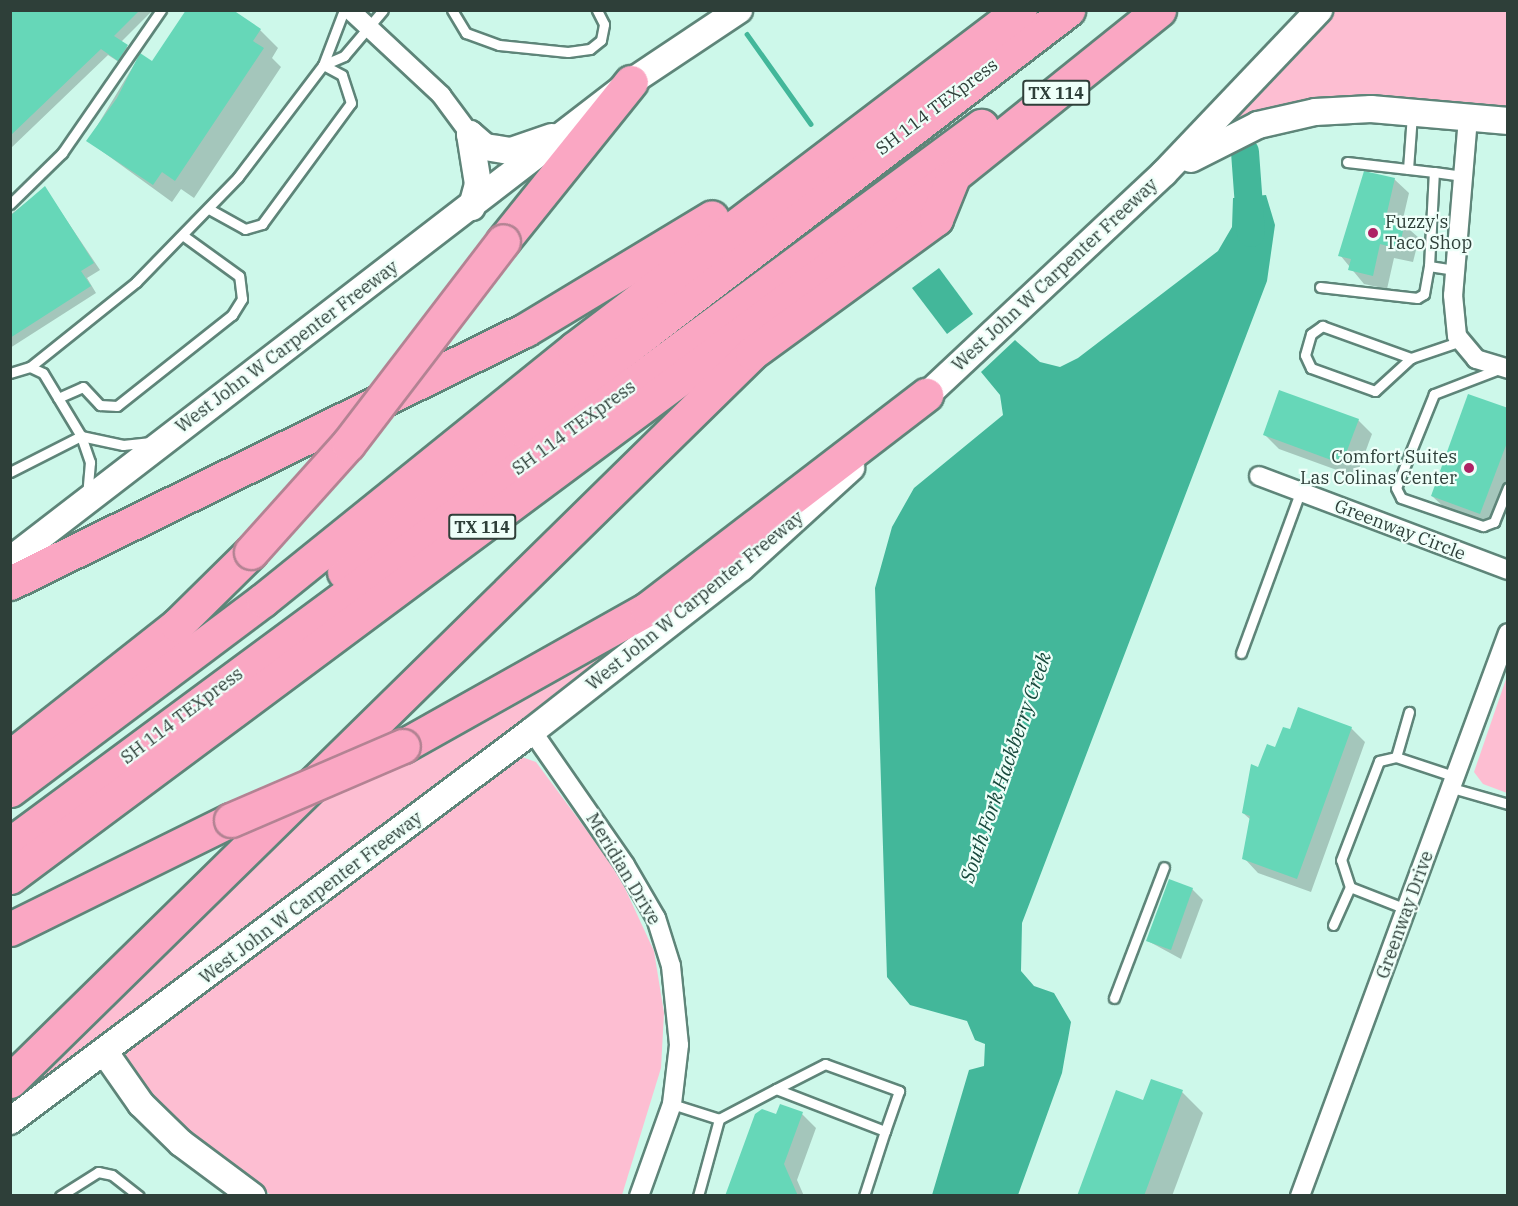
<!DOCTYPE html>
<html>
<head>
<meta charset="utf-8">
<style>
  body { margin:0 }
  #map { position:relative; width:1518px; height:1206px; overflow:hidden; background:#cdf8ea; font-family:"IBM Plex Serif",serif }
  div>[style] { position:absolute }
  .green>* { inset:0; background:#fdbed2 }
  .water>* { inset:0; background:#43b79a }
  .shadow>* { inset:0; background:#0003 }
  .stream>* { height:4.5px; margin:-2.25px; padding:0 2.25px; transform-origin:2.25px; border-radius:2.25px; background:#43b79a }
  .river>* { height:28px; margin:-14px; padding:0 14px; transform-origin:14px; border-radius:14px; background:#43b79a }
  .building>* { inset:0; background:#66d7b8 }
  .roads { filter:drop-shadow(2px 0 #5e8579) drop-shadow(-2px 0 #5e8579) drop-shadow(0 2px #5e8579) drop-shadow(0 -2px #5e8579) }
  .lane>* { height:9px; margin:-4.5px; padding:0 4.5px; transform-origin:4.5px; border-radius:4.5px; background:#fff }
  .street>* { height:18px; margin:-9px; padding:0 9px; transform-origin:9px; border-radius:9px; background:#fff }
  .secondary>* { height:26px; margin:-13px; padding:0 13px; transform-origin:13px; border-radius:13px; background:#fff }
  .highway>* { height:33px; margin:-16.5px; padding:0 16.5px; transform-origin:16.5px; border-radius:16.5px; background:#faa7c3 }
  .bridges { filter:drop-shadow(2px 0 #b38393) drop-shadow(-2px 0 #b38393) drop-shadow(0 2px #b38393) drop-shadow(0 -2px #b38393) }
  .highway-bridge>* { height:33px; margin:-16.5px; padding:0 16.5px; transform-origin:16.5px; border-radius:16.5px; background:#faa7c3 }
  .dots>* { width:16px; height:16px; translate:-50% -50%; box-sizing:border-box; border:3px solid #eefff9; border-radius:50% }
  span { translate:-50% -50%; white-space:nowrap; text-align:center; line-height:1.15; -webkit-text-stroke:4.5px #eefff9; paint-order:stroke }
  .shield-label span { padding:2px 4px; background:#eefff9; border:2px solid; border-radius:4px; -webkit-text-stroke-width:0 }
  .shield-label { font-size:16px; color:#2e3f39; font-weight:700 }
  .street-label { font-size:18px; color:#2e3f39 }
  .poi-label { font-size:18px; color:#2e3f39 }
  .left { translate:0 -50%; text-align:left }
  .right { translate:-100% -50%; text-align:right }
  .water-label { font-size:20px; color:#17493c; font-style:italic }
  .frame { position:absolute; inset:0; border:12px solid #2e3f39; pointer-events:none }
</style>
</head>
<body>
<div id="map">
  <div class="green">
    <i style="clip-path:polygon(1330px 11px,1507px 11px,1507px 113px,1228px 124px)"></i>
    <i style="clip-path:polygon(775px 528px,643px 635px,11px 1107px,11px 1098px,309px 803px)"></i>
    <i style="clip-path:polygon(1507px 676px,1507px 793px,1483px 784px,1474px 772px)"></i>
    <i style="clip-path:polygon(519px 756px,536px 762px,617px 871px,654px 951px,664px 1013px,661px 1068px,622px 1195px,271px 1195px,198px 1146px,143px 1095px,123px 1060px,131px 1043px)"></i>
  </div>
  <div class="water">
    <i style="clip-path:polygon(1266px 195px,1275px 225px,1267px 281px,1022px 923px,1021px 971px,1034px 986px,1054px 993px,1071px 1022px,1062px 1073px,1018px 1195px,932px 1195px,969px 1070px,984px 1066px,985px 1044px,975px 1040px,967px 1021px,910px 1005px,887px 977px,875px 588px,892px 527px,914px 488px,1003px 415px,1000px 395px,981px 372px,1015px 340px,1040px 362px,1060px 367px,1078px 358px,1218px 251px,1232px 227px,1233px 198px)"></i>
    <i style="clip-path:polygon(939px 268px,973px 314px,947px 334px,912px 288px)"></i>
  </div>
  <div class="shadow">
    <i style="clip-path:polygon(10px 10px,153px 10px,121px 42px,134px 53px,125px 66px,108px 55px,10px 149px)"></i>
    <i style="clip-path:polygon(260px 30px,278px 48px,272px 58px,281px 67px,194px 198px,181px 189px,172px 202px,88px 141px,140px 55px,153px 63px)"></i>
    <i style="clip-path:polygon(1394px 179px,1409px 193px,1402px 223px,1419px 238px,1413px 262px,1394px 258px,1387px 289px,1364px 284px,1340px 255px)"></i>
    <i style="clip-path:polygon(45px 188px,100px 270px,87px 278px,96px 293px,10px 348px,10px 215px)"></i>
    <i style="clip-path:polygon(1508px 410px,1508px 492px,1494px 528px,1447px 510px,1432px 496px)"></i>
    <i style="clip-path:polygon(1358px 420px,1372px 434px,1356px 477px,1279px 449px,1265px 435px)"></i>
    <i style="clip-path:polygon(1351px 728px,1365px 742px,1311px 892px,1258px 873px,1244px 858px,1251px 820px,1243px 813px,1259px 769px,1291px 731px)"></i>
    <i style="clip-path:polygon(1192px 889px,1203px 900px,1181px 959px,1148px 941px)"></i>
    <i style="clip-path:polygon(1182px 1092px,1203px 1113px,1172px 1196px,1078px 1196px)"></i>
    <i style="clip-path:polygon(802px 1114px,816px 1128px,797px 1180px,804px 1196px,727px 1196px,777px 1116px)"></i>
  </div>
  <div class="stream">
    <i style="left:747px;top:34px;width:110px;rotate:54.6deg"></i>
  </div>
  <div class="river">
    <i style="left:1245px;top:152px;width:81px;rotate:85.8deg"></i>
  </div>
  <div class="building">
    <i style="clip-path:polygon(10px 10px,140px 10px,114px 36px,128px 45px,118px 61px,101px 49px,10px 136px)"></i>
    <i style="clip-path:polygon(186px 10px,233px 10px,261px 29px,253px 41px,264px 48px,175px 181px,162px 172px,153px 185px,86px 141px,117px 98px,140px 53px,152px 61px)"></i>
    <i style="clip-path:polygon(1364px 171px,1395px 178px,1386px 217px,1405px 222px,1399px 249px,1380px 244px,1373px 276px,1348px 270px,1351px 259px,1338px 256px)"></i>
    <i style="clip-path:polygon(45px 186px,94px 263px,81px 271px,91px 286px,10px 338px,10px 216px)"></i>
    <i style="clip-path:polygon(1279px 390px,1359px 419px,1342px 464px,1263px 435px)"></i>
    <i style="clip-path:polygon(1468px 394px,1508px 408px,1508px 440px,1480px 514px,1431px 496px)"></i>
    <i style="clip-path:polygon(1298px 707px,1352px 727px,1297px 879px,1242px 859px,1250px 816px,1242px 813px,1251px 764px,1258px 767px,1267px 744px,1275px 747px,1283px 727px,1290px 729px)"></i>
    <i style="clip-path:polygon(1169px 879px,1193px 888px,1171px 950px,1146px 941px)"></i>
    <i style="clip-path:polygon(1151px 1079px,1183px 1090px,1144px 1196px,1077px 1196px,1116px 1090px,1143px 1100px)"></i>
    <i style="clip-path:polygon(780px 1104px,803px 1112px,784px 1164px,798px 1196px,725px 1196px,755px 1114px,762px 1109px,776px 1114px)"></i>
  </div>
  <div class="roads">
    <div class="lane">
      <i style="left:452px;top:10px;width:27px;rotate:59deg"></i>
      <i style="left:466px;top:33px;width:35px;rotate:20deg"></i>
      <i style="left:499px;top:45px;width:69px;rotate:5.8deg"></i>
      <i style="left:568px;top:52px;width:22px;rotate:-8deg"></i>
      <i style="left:590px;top:49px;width:14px;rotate:-39deg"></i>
      <i style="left:601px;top:40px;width:16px;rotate:-79deg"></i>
      <i style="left:604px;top:24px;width:16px;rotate:-117deg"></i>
      <i style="left:323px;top:65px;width:23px;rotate:-23deg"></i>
      <i style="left:344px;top:56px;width:60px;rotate:-49.7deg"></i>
      <i style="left:1347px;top:162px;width:88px;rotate:6.6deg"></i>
      <i style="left:1408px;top:169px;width:55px;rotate:-85.8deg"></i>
      <i style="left:10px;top:204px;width:73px;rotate:-44.4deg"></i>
      <i style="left:62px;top:153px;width:174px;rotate:-55.3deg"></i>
      <i style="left:209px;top:209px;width:41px;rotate:29.1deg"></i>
      <i style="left:245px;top:229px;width:18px;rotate:-16deg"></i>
      <i style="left:262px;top:224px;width:150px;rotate:-53.7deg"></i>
      <i style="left:351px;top:103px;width:29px;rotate:-108deg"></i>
      <i style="left:342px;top:75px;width:21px;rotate:-152deg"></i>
      <i style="left:1429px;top:266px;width:94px;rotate:-87deg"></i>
      <i style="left:1434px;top:172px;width:29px;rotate:8deg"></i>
      <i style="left:1320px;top:287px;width:98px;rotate:6.5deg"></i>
      <i style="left:1417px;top:298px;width:8px;rotate:-30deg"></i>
      <i style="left:1424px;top:294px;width:28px;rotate:-80deg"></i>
      <i style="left:1429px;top:266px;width:26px;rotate:9deg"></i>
      <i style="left:1411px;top:358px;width:49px;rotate:137.5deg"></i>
      <i style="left:1375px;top:391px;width:68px;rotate:-160.2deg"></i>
      <i style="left:1311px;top:368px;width:14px;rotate:-115deg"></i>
      <i style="left:1305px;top:355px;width:22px;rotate:-74deg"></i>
      <i style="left:1311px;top:334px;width:14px;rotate:-36deg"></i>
      <i style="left:1322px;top:326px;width:95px;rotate:19.8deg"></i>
      <i style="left:1411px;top:358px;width:53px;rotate:-18.8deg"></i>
      <i style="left:30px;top:367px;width:14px;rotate:25deg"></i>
      <i style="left:43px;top:373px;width:74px;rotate:58.9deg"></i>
      <i style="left:81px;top:436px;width:28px;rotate:71deg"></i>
      <i style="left:90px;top:462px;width:32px;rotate:95deg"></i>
      <i style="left:1499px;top:369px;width:70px;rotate:159deg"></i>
      <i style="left:1434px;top:394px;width:101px;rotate:112deg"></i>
      <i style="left:1396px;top:488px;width:11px;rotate:63deg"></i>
      <i style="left:1401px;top:498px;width:87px;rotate:18.9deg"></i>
      <i style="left:1483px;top:526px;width:12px;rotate:-20deg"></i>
      <i style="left:1494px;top:522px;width:37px;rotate:-68deg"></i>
      <i style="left:10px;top:373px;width:21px;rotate:-17deg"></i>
      <i style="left:30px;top:367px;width:136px;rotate:-38.7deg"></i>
      <i style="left:136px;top:282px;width:146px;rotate:-45.8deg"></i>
      <i style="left:238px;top:177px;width:141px;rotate:-52.8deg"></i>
      <i style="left:323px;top:65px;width:59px;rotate:-69.1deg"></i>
      <i style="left:58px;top:398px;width:27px;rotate:-24deg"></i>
      <i style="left:83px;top:387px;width:25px;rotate:47deg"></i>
      <i style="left:100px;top:405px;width:17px;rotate:3deg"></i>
      <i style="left:117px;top:406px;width:147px;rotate:-38.4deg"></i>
      <i style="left:232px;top:315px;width:19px;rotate:-58deg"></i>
      <i style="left:242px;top:299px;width:23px;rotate:-97deg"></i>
      <i style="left:239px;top:276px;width:68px;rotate:-144deg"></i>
      <i style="left:10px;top:472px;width:80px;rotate:-26.9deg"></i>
      <i style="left:81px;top:436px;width:43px;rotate:12.1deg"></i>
      <i style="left:123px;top:445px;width:28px;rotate:-6deg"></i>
      <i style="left:1241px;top:653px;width:171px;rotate:-69.8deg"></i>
      <i style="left:1396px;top:757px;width:47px;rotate:-73.9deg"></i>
      <i style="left:1452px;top:788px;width:58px;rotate:15.9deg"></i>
      <i style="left:1406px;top:909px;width:60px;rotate:-158.6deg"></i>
      <i style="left:1350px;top:887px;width:28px;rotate:-108deg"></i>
      <i style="left:1341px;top:860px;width:106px;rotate:-69deg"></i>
      <i style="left:1379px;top:761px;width:17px;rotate:-13deg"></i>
      <i style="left:1396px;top:757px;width:63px;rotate:18.4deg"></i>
      <i style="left:1333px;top:925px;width:42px;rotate:-65.9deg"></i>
      <i style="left:1114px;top:998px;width:140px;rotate:-69.1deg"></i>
      <i style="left:776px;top:1089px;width:55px;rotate:-27deg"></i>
      <i style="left:825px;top:1064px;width:79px;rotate:20deg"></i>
      <i style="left:899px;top:1091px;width:42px;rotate:109.3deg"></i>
      <i style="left:672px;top:1104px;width:49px;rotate:17.7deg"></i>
      <i style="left:719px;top:1119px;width:64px;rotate:-27.8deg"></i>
      <i style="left:776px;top:1089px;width:117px;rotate:21.1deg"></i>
      <i style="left:885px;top:1131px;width:68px;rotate:107.9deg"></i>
      <i style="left:60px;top:1196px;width:45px;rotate:-32.3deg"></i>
      <i style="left:98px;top:1172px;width:14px;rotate:12deg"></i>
      <i style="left:112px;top:1175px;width:34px;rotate:38deg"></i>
      <i style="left:698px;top:1196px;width:80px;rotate:-74.7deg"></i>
    </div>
    <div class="street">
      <i style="left:350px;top:10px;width:125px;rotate:43deg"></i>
      <i style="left:441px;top:95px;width:49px;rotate:53.4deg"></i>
      <i style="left:1468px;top:118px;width:178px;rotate:94.8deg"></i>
      <i style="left:1453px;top:295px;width:41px;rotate:84.4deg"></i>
      <i style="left:1457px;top:336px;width:30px;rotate:50deg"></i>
      <i style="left:1476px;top:359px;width:34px;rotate:17deg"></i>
      <i style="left:1259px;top:476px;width:266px;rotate:20.7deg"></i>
      <i style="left:532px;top:731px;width:163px;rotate:55.2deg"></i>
      <i style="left:625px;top:865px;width:61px;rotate:59.7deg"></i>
      <i style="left:656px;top:918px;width:50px;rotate:72.6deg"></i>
      <i style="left:671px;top:966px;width:79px;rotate:84.2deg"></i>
      <i style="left:679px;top:1045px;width:59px;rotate:96.8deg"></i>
      <i style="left:672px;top:1104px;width:98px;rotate:109.7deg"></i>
      <i style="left:1300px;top:1196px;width:600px;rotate:-69.72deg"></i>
    </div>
    <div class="secondary">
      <i style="left:470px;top:134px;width:20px;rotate:41deg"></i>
      <i style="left:485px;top:147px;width:26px;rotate:9deg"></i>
      <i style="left:511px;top:151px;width:43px;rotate:-18.9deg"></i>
      <i style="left:470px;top:134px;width:51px;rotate:80.9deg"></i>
      <i style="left:478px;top:184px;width:24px;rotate:105deg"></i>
      <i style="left:1191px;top:159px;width:75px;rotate:-26.9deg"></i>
      <i style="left:1258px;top:125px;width:58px;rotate:-12.8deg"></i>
      <i style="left:1315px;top:112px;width:56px;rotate:-3.1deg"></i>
      <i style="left:1371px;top:109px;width:138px;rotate:5deg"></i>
      <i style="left:914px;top:407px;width:342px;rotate:-43.1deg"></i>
      <i style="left:1164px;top:173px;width:225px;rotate:-46.4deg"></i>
      <i style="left:10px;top:560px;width:784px;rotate:-37.59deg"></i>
      <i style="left:631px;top:82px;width:130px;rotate:-33.7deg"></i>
      <i style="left:106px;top:1054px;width:61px;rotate:55deg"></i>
      <i style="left:141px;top:1104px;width:56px;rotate:44.3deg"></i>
      <i style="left:181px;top:1143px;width:89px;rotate:36.7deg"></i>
      <i style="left:10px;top:1121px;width:652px;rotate:-36.76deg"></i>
      <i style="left:532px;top:731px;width:265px;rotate:-38deg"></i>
      <i style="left:741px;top:568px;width:149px;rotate:-42.3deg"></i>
    </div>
    <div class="highway">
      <i style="left:503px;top:241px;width:204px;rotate:-51.2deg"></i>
      <i style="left:344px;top:572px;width:227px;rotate:-39.1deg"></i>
      <i style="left:520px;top:429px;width:690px;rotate:-37.4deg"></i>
      <i style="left:10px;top:583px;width:574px;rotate:-26.16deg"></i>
      <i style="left:525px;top:330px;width:218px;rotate:-31.1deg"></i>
      <i style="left:403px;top:746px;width:280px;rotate:-29.3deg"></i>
      <i style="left:647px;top:609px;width:352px;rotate:-37.5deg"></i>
      <i style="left:10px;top:757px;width:213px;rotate:-38.3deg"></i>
      <i style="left:177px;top:625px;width:104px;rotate:-44.6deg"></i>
      <i style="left:10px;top:790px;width:316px;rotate:-36.9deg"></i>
      <i style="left:263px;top:600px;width:400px;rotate:-38.9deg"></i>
      <i style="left:574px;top:349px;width:560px;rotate:-37.24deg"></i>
      <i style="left:10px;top:844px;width:1208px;rotate:-36.48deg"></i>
      <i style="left:10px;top:877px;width:1176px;rotate:-36.64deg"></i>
      <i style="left:954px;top:175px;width:263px;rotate:-38.8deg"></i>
      <i style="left:10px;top:929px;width:246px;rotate:-26.3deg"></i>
      <i style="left:10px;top:1081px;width:1039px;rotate:-44.45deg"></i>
      <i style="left:752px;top:353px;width:228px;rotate:-36.1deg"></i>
      <i style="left:936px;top:219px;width:45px;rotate:-68deg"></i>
    </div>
  </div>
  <div class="bridges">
    <div class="highway-bridge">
      <i style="left:251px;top:552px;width:145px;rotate:-48.1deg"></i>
      <i style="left:348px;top:444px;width:255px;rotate:-52.6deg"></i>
      <i style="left:231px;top:820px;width:187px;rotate:-23.3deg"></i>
    </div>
  </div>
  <div class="dots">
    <i style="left:1373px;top:233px;background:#ad2264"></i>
    <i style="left:1469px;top:468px;background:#ad2264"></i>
  </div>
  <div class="shield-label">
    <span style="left:1056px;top:93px">TX 114</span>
    <span style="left:482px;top:527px">TX 114</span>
  </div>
  <div class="street-label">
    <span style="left:937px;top:107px;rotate:-37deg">SH 114 TEXpress</span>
    <span style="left:1055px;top:275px;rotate:-43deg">West John W Carpenter Freeway</span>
    <span style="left:287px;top:347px;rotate:-37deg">West John W Carpenter Freeway</span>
    <span style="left:574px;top:428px;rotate:-36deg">SH 114 TEXpress</span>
    <span style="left:1400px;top:530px;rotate:21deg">Greenway Circle</span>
    <span style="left:695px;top:601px;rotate:-39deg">West John W Carpenter Freeway</span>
    <span style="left:182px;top:716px;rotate:-37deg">SH 114 TEXpress</span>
    <span style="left:623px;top:869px;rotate:59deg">Meridian Drive</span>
    <span style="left:311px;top:898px;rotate:-37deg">West John W Carpenter Freeway</span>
    <span style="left:1405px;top:915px;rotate:-70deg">Greenway Drive</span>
  </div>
  <div class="poi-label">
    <span class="left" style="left:1385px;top:233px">Fuzzy's<br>Taco Shop</span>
    <span class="right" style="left:1457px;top:468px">Comfort Suites<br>Las Colinas Center</span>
  </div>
  <div class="water-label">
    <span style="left:1005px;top:767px;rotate:-71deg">South Fork Hackberry Creek</span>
  </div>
  <div class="frame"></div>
</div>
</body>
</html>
